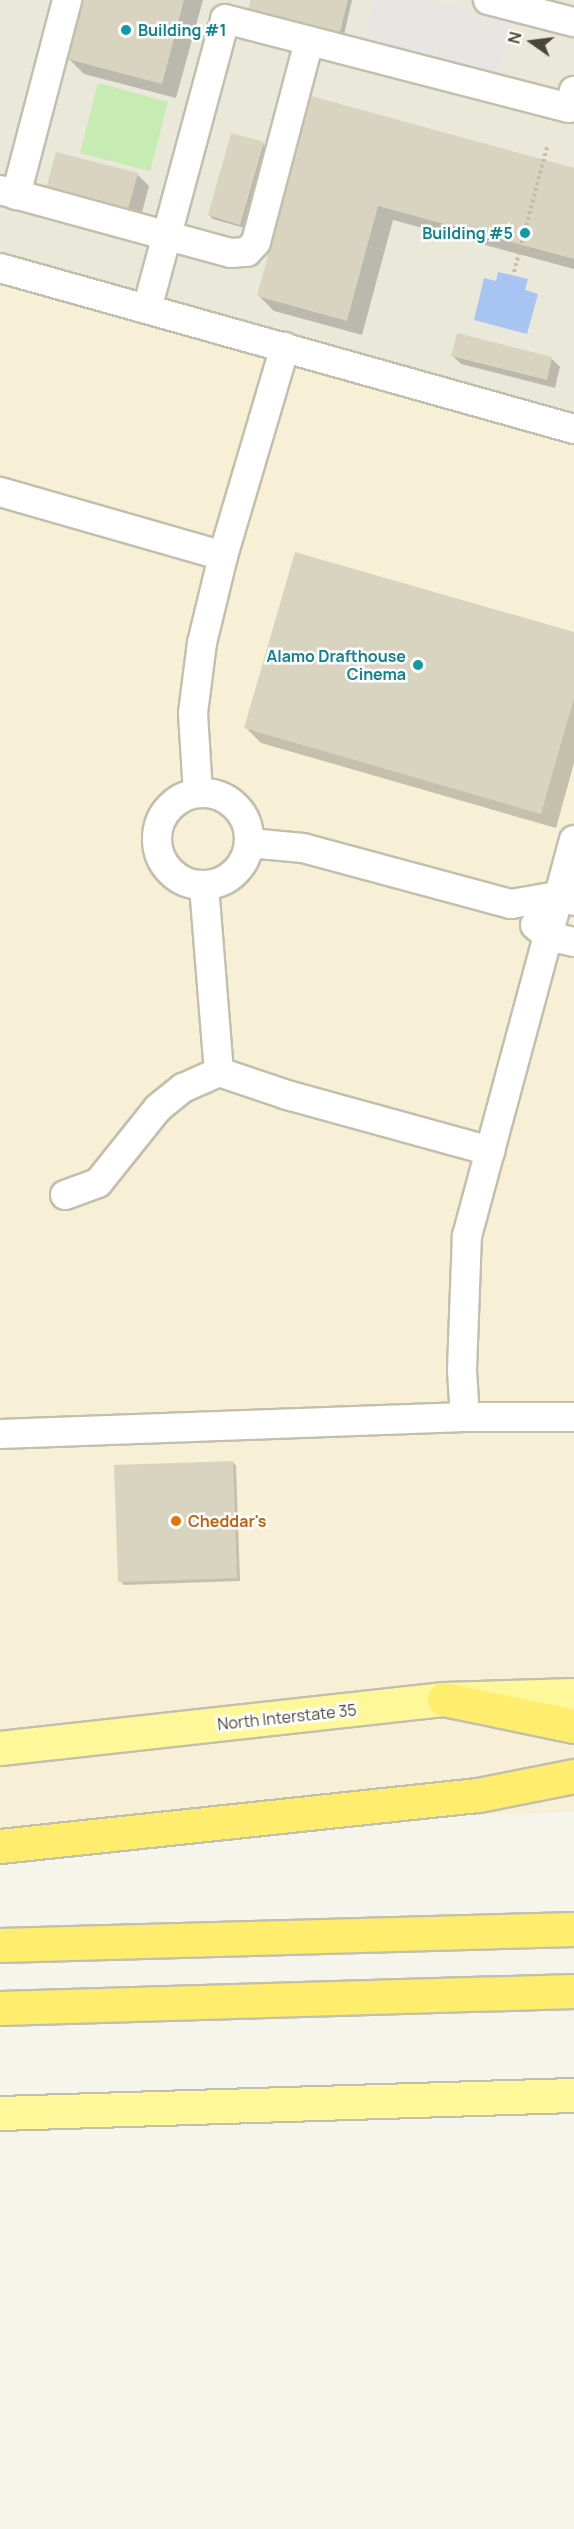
<!DOCTYPE html>
<html>
<head>
<meta charset="utf-8">
<style>
  body { margin:0 }
  #map { position:relative; width:574px; height:2529px; overflow:hidden; background:#f6f5eb; font-family:Manrope,sans-serif }
  div>[style] { position:absolute }
  .residential>* { inset:0; background:#eae8d9 }
  .commercial>* { inset:0; background:#f7f0d6 }
  .green>* { inset:0; background:#c6ebb3 }
  .parking>* { inset:0; background:#e7e6e2 }
  .water>* { inset:0; background:#a7c4f3 }
  .shadow>* { inset:0; background:#0003 }
  .building>* { inset:0; background:#d8d4c0 }
  .path>* { height:4px; margin-top:-2px; transform-origin:0; background:repeating-linear-gradient(90deg,#c4bf9e 0 3px,transparent 0 6px) }
  .roads { filter:drop-shadow(2px 0 #c2bfad) drop-shadow(-2px 0 #c2bfad) drop-shadow(0 2px #c2bfad) drop-shadow(0 -2px #c2bfad) }
  .minor>* { height:28px; margin:-14px; padding:0 14px; transform-origin:14px; border-radius:14px; background:#fff }
  .minor>.ring { margin:-14px; padding:0; box-sizing:content-box; background:none; border:28px solid #fff; border-radius:50% }
  .major>* { height:33px; margin:-16.5px; padding:0 16.5px; transform-origin:16.5px; border-radius:16.5px; background:#fff89b }
  .highway>* { height:33px; margin:-16.5px; padding:0 16.5px; transform-origin:16.5px; border-radius:16.5px; background:#ffed6d }
  .dots>* { width:16px; height:16px; translate:-50% -50%; box-sizing:border-box; border:3px solid #fff; border-radius:50% }
  span { translate:-50% -50%; white-space:nowrap; text-align:center; line-height:1.15; -webkit-text-stroke:5px #fff; paint-order:stroke }
  .culture-label { font-size:16px; color:#0d838f; font-weight:700 }
  .left { translate:0 -50%; text-align:left }
  .right { translate:-100% -50%; text-align:right }
  .food-label { font-size:16px; color:#c56008; font-weight:700 }
  .street-label { font-size:16px; color:#4b4738 }
  .north { position:absolute; left:502px; top:12px; width:60px; height:60px; -webkit-text-stroke:4px #fff; paint-order:stroke; rotate:284deg; font-size:16px; font-weight:700; line-height:24px; text-align:center; color:#4b4738 }
  .north::after { content:''; display:block; margin:auto; width:21px; height:27px; background:#4b4738; clip-path:polygon(50% 0,100% 100%,50% 72%,0 100%) }
</style>
</head>
<body>
<div id="map">
  <div class="residential">
    <i style="clip-path:polygon(0 0,574px 0,574px 425px,0 267px)"></i>
  </div>
  <div class="commercial">
    <i style="clip-path:polygon(0 267px,574px 425px,574px 1812px,0 1827px)"></i>
  </div>
  <div class="green">
    <i style="clip-path:polygon(98px 83px,168px 102px,150px 171px,80px 153px)"></i>
  </div>
  <div class="parking">
    <i style="clip-path:polygon(373px 0,431px 0,512px 21px,498px 74px,363px 40px)"></i>
  </div>
  <div class="water">
    <i style="clip-path:polygon(498px 272px,528px 279px,525px 290px,538px 294px,527px 334px,474px 320px,484px 278px,496px 281px)"></i>
  </div>
  <div class="shadow">
    <i style="clip-path:polygon(84px 0,203px 0,176px 98px,84px 74px,69px 59px)"></i>
    <i style="clip-path:polygon(252px 0,352px 0,344px 35px,254px 13px,250px 9px)"></i>
    <i style="clip-path:polygon(312px 98px,574px 169px,574px 269px,393px 220px,362px 335px,274px 311px,259px 296px)"></i>
    <i style="clip-path:polygon(263px 144px,267px 148px,244px 228px,213px 219px,209px 215px)"></i>
    <i style="clip-path:polygon(137px 174px,149px 186px,140px 220px,48px 188px)"></i>
    <i style="clip-path:polygon(453px 356px,552px 359px,560px 367px,555px 388px,461px 364px)"></i>
    <i style="clip-path:polygon(574px 633px,574px 763px,556px 828px,261px 743px,246px 728px)"></i>
    <i style="clip-path:polygon(233px 1462px,236px 1466px,240px 1581px,124px 1585px,120px 1581px)"></i>
  </div>
  <div class="building">
    <i style="clip-path:polygon(83px 0,184px 0,162px 84px,67px 59px)"></i>
    <i style="clip-path:polygon(251px 0,348px 0,340px 32px,248px 10px)"></i>
    <i style="clip-path:polygon(311px 96px,574px 168px,574px 259px,378px 206px,347px 321px,257px 296px)"></i>
    <i style="clip-path:polygon(231px 133px,264px 142px,240px 225px,208px 215px)"></i>
    <i style="clip-path:polygon(56px 152px,138px 173px,128px 209px,46px 188px)"></i>
    <i style="clip-path:polygon(457px 333px,552px 357px,547px 380px,451px 356px)"></i>
    <i style="clip-path:polygon(295px 552px,574px 632px,574px 698px,541px 814px,244px 728px)"></i>
    <i style="clip-path:polygon(233px 1461px,237px 1578px,118px 1582px,114px 1465px)"></i>
  </div>
  <div class="path">
    <i style="left:514px;top:272px;width:129px;rotate:-75.2deg"></i>
  </div>
  <div class="roads">
    <div class="minor">
      <i style="left:488px;top:0;width:88px;rotate:14.5deg"></i>
      <i style="left:0;top:190px;width:239px;rotate:15.3deg"></i>
      <i style="left:231px;top:253px;width:16px;rotate:-4deg"></i>
      <i style="left:247px;top:252px;width:13px;rotate:-48deg"></i>
      <i style="left:256px;top:242px;width:208px;rotate:-75.2deg"></i>
      <i style="left:16px;top:195px;width:202px;rotate:-75.3deg"></i>
      <i style="left:0;top:268px;width:596px;rotate:15.67deg"></i>
      <i style="left:147px;top:309px;width:300px;rotate:-74.9deg"></i>
      <i style="left:225px;top:19px;width:355px;rotate:14.5deg"></i>
      <i style="left:569px;top:108px;width:18px;rotate:-74deg"></i>
      <i style="left:0;top:492px;width:232px;rotate:16deg"></i>
      <i style="left:198px;top:793px;width:80px;rotate:-93.6deg"></i>
      <i style="left:193px;top:713px;width:71px;rotate:-82.7deg"></i>
      <i style="left:202px;top:643px;width:89px;rotate:-76.4deg"></i>
      <i style="left:223px;top:556px;width:218px;rotate:-73.5deg"></i>
      <i class="ring" style="left:157px;top:793px;width:64px;height:64px"></i>
      <i style="left:249px;top:843px;width:54px;rotate:5.3deg"></i>
      <i style="left:303px;top:848px;width:215px;rotate:15.1deg"></i>
      <i style="left:511px;top:904px;width:48px;rotate:-9.7deg"></i>
      <i style="left:558px;top:896px;width:17px;rotate:17deg"></i>
      <i style="left:204px;top:886px;width:187px;rotate:85.4deg"></i>
      <i style="left:535px;top:925px;width:17px;rotate:40deg"></i>
      <i style="left:548px;top:936px;width:27px;rotate:13deg"></i>
      <i style="left:65px;top:1195px;width:35px;rotate:-20deg"></i>
      <i style="left:98px;top:1183px;width:96px;rotate:-51.3deg"></i>
      <i style="left:158px;top:1108px;width:32px;rotate:-39deg"></i>
      <i style="left:183px;top:1088px;width:39px;rotate:-24deg"></i>
      <i style="left:219px;top:1072px;width:72px;rotate:18.7deg"></i>
      <i style="left:287px;top:1095px;width:211px;rotate:15.4deg"></i>
      <i style="left:465px;top:1417px;width:47px;rotate:-93.7deg"></i>
      <i style="left:462px;top:1370px;width:134px;rotate:-87.9deg"></i>
      <i style="left:467px;top:1236px;width:410px;rotate:-74.9deg"></i>
      <i style="left:0;top:1434px;width:465px;rotate:-2.1deg"></i>
      <i style="left:465px;top:1417px;width:109px"></i>
    </div>
    <div class="major">
      <i style="left:0;top:1748px;width:447px;rotate:-6.3deg"></i>
      <i style="left:444px;top:1699px;width:130px;rotate:-1.8deg"></i>
      <i style="left:0;top:2113px;width:574px;rotate:-1.8deg"></i>
    </div>
    <div class="highway">
      <i style="left:444px;top:1699px;width:133px;rotate:11.7deg"></i>
      <i style="left:0;top:1846px;width:481px;rotate:-6.1deg"></i>
      <i style="left:478px;top:1795px;width:98px;rotate:-11.2deg"></i>
      <i style="left:0;top:1945px;width:574px;rotate:-1.6deg"></i>
      <i style="left:0;top:2008px;width:574px;rotate:-1.7deg"></i>
    </div>
  </div>
  <div class="dots">
    <i style="left:126px;top:30px;background:#0f9aa8"></i>
    <i style="left:525px;top:233px;background:#0f9aa8"></i>
    <i style="left:418px;top:665px;background:#0f9aa8"></i>
    <i style="left:176px;top:1521px;background:#e8710a"></i>
  </div>
  <div class="culture-label">
    <span class="left" style="left:138px;top:30px">Building #1</span>
    <span class="right" style="left:513px;top:233px">Building #5</span>
    <span class="right" style="left:406px;top:665px">Alamo Drafthouse<br>Cinema</span>
  </div>
  <div class="food-label">
    <span class="left" style="left:188px;top:1521px">Cheddar's</span>
  </div>
  <div class="street-label">
    <span style="left:287px;top:1717px;rotate:-6deg">North Interstate 35</span>
  </div>
  <div class="north">N</div>
</div>
</body>
</html>
